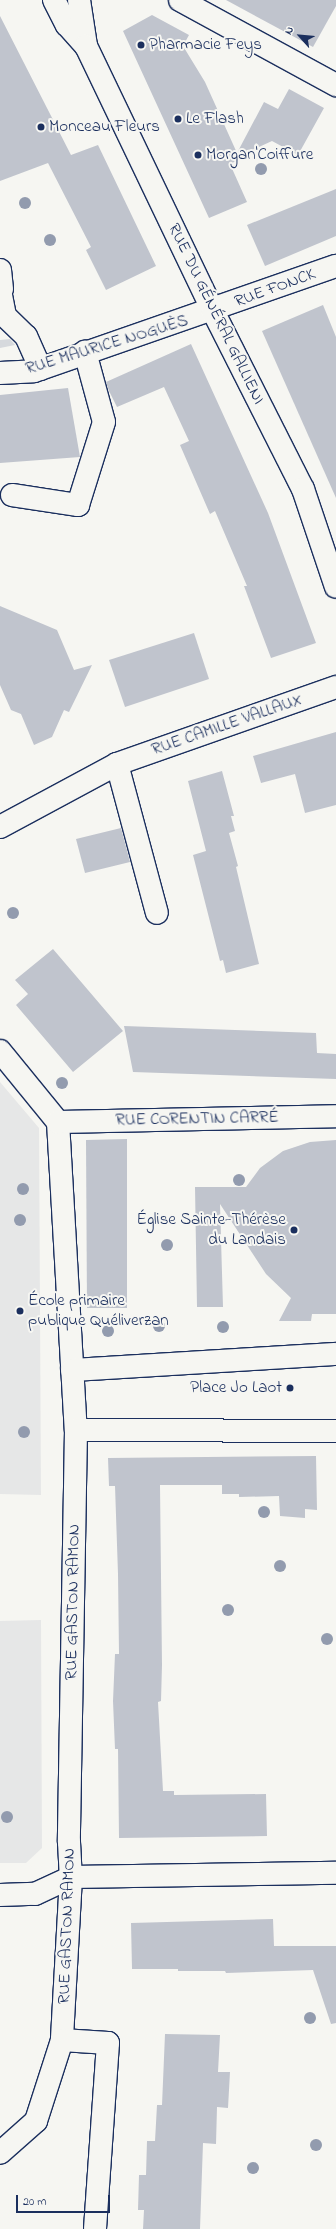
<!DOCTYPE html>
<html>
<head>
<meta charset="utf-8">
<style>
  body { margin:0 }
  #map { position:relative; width:336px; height:2229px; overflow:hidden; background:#f6f6f2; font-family:"Indie Flower",sans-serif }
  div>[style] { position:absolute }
  .built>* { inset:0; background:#e6e7e7 }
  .green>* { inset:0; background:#d6d9dd }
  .building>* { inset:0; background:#c0c4cd }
  .roads { filter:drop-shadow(1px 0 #1b2f5e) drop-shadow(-1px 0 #1b2f5e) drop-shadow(0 1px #1b2f5e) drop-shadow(0 -1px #1b2f5e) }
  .minor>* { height:22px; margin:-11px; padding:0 11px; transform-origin:11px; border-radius:11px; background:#f6f6f2 }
  .major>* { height:22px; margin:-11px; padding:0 11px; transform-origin:11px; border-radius:11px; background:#f6f6f2 }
  .trees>* { width:12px; height:12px; margin:-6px; border-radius:50%; background:#929bae }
  .dots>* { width:11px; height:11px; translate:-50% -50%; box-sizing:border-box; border:2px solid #f6f6f2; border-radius:50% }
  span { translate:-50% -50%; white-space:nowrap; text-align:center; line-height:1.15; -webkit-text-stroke:4px #f6f6f2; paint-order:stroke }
  .poi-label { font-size:17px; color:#1b2f5e }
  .left { translate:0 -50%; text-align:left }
  .right { translate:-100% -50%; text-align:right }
  .street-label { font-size:17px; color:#1b2f5e }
  .north { position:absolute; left:280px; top:16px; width:40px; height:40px; -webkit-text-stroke:3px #f6f6f2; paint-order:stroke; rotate:297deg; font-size:11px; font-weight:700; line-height:16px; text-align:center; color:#1b2f5e }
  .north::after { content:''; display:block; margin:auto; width:14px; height:18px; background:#1b2f5e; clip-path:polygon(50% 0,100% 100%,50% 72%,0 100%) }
  .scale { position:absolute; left:16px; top:2195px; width:94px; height:18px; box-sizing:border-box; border:2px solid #1b2f5e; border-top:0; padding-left:5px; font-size:12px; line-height:14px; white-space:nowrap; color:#1b2f5e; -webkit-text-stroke:3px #f6f6f2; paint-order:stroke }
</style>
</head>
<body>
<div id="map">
  <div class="built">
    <i style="clip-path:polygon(0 1082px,39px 1128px,41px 1495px,0 1494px)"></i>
    <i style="clip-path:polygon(41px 1620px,42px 1848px,26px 1863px,0 1863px,0 1621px)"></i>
  </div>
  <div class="green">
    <i style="clip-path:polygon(10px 339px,15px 345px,0 348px,0 340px)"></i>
  </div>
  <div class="building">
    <i style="clip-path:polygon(226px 0,336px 0,336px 6px,313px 47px)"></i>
    <i style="clip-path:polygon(152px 15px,189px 35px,183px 46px,205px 82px,237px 153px,264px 102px,278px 109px,289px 89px,324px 108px,298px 155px,272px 141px,239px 156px,240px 159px,230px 164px,247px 202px,209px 218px,123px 31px)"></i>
    <i style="clip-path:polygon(0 16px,71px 155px,98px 145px,156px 266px,106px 290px,86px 250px,91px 247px,48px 163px,0 181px)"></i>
    <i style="clip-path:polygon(336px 189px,336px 236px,265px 266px,247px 225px)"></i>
    <i style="clip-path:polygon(323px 305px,336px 337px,336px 498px,262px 331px)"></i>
    <i style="clip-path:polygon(191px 344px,268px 513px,316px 643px,271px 658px,244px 586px,247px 586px,215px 511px,210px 514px,180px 445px,189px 441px,164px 387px,117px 407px,109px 391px,106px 382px)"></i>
    <i style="clip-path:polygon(68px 388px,80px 457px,0 463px,0 395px)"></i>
    <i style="clip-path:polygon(0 606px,57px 630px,74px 670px,92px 665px,69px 712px,64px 710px,52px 737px,34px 745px,21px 714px,11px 710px,0 685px)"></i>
    <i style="clip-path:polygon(194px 633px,209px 679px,125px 707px,109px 660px)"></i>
    <i style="clip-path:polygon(336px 732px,336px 805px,305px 813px,295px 774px,261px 783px,253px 756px)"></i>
    <i style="clip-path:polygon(222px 771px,234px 816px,231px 816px,235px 831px,229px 833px,238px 866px,236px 867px,259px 964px,226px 973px,223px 960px,220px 961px,193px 855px,206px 851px,188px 781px)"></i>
    <i style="clip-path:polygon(121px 828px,130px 862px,85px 873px,76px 839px)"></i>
    <i style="clip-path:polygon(53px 949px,123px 1031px,73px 1072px,16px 1005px,28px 994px,15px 980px)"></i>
    <i style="clip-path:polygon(124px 1026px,316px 1033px,317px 1053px,336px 1054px,336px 1079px,133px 1072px)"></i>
    <i style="clip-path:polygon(127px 1139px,127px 1308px,87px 1308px,86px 1140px)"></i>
    <i style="clip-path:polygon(336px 1140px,336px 1314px,312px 1314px,311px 1321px,279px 1321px,291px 1298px,266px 1274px,220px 1204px,223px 1307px,197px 1307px,195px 1187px,246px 1187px,260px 1168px,283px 1151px,310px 1142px)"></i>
    <i style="clip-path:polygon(316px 1456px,317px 1510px,305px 1509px,305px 1518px,280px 1516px,279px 1496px,239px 1497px,239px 1494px,222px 1494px,222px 1485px,160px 1485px,162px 1665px,161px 1701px,158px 1702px,163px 1791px,174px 1791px,174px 1795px,266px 1794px,267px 1836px,119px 1838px,118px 1749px,115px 1749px,113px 1701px,115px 1654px,119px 1654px,118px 1574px,115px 1486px,109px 1486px,108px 1458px)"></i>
    <i style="clip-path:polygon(273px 1919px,274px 1946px,336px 1946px,336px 2023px,331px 2024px,313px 1970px,226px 1973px,225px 1971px,178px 1971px,178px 1969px,132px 1969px,131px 1923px)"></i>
    <i style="clip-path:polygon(165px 2034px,220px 2035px,218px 2072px,230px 2072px,228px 2108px,217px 2107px,216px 2144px,203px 2143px,200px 2229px,143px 2229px,144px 2210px,138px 2210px,139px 2175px,146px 2175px,147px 2141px,155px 2141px,157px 2105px,162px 2105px)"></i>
  </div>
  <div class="roads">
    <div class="minor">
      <i style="left:180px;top:0;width:178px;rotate:28.6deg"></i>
      <i style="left:0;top:270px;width:19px;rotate:84deg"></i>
      <i style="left:0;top:290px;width:26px;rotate:79deg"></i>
      <i style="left:5px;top:316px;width:29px;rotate:44deg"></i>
      <i style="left:26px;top:336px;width:36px;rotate:66deg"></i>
      <i style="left:0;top:373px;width:34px;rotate:-3deg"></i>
      <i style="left:34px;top:371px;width:320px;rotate:-19.2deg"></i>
      <i style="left:12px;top:495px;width:67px;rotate:8.6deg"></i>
      <i style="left:78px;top:505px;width:87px;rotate:-72.6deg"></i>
      <i style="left:104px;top:422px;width:73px;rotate:-105.2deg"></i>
      <i style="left:117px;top:764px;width:154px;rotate:75deg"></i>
      <i style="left:0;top:827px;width:133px;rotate:-28.3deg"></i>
      <i style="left:117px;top:764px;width:232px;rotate:-19.4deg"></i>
      <i style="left:0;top:1051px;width:92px;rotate:50.8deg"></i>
      <i style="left:58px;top:1122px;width:309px;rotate:86.7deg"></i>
      <i style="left:76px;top:1430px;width:412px;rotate:91deg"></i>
      <i style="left:69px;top:1842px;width:35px;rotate:87deg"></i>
      <i style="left:71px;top:1877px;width:163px;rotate:93.2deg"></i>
      <i style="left:62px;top:2040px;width:85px;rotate:107.8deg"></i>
      <i style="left:36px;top:2121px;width:48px;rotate:138.4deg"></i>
      <i style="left:58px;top:1122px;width:278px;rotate:-1.2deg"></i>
      <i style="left:72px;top:1370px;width:264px;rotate:-3.5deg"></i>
      <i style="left:76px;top:1430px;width:260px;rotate:0.2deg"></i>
      <i style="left:0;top:1895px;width:35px;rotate:-2deg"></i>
      <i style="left:35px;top:1894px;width:40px;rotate:-25deg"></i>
      <i style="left:71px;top:1877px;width:265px;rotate:-0.9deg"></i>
      <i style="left:62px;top:2040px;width:46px;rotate:3.7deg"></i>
      <i style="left:108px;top:2043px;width:186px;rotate:94deg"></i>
    </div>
    <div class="major">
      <i style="left:54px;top:0;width:28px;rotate:63deg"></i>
      <i style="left:67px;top:25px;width:28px;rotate:48deg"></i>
      <i style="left:79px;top:0;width:47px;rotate:81.3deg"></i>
      <i style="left:86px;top:46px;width:294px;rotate:64.4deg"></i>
      <i style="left:213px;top:311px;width:199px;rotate:63.2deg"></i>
      <i style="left:303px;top:489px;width:103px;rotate:71.4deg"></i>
    </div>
  </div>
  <div class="trees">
    <i style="left:261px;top:169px"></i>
    <i style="left:25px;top:203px"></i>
    <i style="left:50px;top:240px"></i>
    <i style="left:13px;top:913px"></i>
    <i style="left:62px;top:1083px"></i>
    <i style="left:239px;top:1180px"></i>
    <i style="left:23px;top:1189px"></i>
    <i style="left:20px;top:1220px"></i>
    <i style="left:167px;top:1245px"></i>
    <i style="left:159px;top:1326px"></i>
    <i style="left:223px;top:1327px"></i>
    <i style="left:108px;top:1331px"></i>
    <i style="left:24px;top:1432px"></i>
    <i style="left:264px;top:1512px"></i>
    <i style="left:280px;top:1566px"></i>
    <i style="left:228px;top:1610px"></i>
    <i style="left:327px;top:1639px"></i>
    <i style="left:7px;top:1817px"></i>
    <i style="left:310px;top:2018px"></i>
    <i style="left:316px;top:2145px"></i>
    <i style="left:253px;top:2168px"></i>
  </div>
  <div class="dots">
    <i style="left:141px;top:45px;background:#1b2f5e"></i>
    <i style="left:178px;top:119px;background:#1b2f5e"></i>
    <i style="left:41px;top:127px;background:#1b2f5e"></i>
    <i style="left:198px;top:155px;background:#1b2f5e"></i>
    <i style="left:294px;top:1230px;background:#1b2f5e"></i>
    <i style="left:20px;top:1311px;background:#1b2f5e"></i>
    <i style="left:290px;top:1388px;background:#1b2f5e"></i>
  </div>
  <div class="poi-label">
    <span class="left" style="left:149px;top:45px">Pharmacie Feys</span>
    <span class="left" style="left:186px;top:119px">Le Flash</span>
    <span class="left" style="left:49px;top:127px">Monceau Fleurs</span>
    <span class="left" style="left:206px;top:155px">Morgan'Coiffure</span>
    <span class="right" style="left:286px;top:1230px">Église Sainte-Thérèse<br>du Landais</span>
    <span class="left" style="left:28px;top:1311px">École primaire<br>publique Quéliverzan</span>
    <span class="right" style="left:282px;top:1388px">Place Jo Laot</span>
  </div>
  <div class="street-label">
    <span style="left:275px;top:288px;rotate:-20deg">RUE FONCK</span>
    <span style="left:216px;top:314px;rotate:64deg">RUE DU GÉNÉRAL GALLIENI</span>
    <span style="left:107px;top:345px;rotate:-17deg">RUE MAURICE NOGUÈS</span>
    <span style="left:227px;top:725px;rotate:-19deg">RUE CAMILLE VALLAUX</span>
    <span style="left:197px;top:1119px;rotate:-1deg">RUE CORENTIN CARRÉ</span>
    <span style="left:73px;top:1602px;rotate:-89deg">RUE GASTON RAMON</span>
    <span style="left:67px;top:1926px;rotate:-88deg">RUE GASTON RAMON</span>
  </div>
  <div class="north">N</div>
  <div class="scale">20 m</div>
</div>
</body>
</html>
